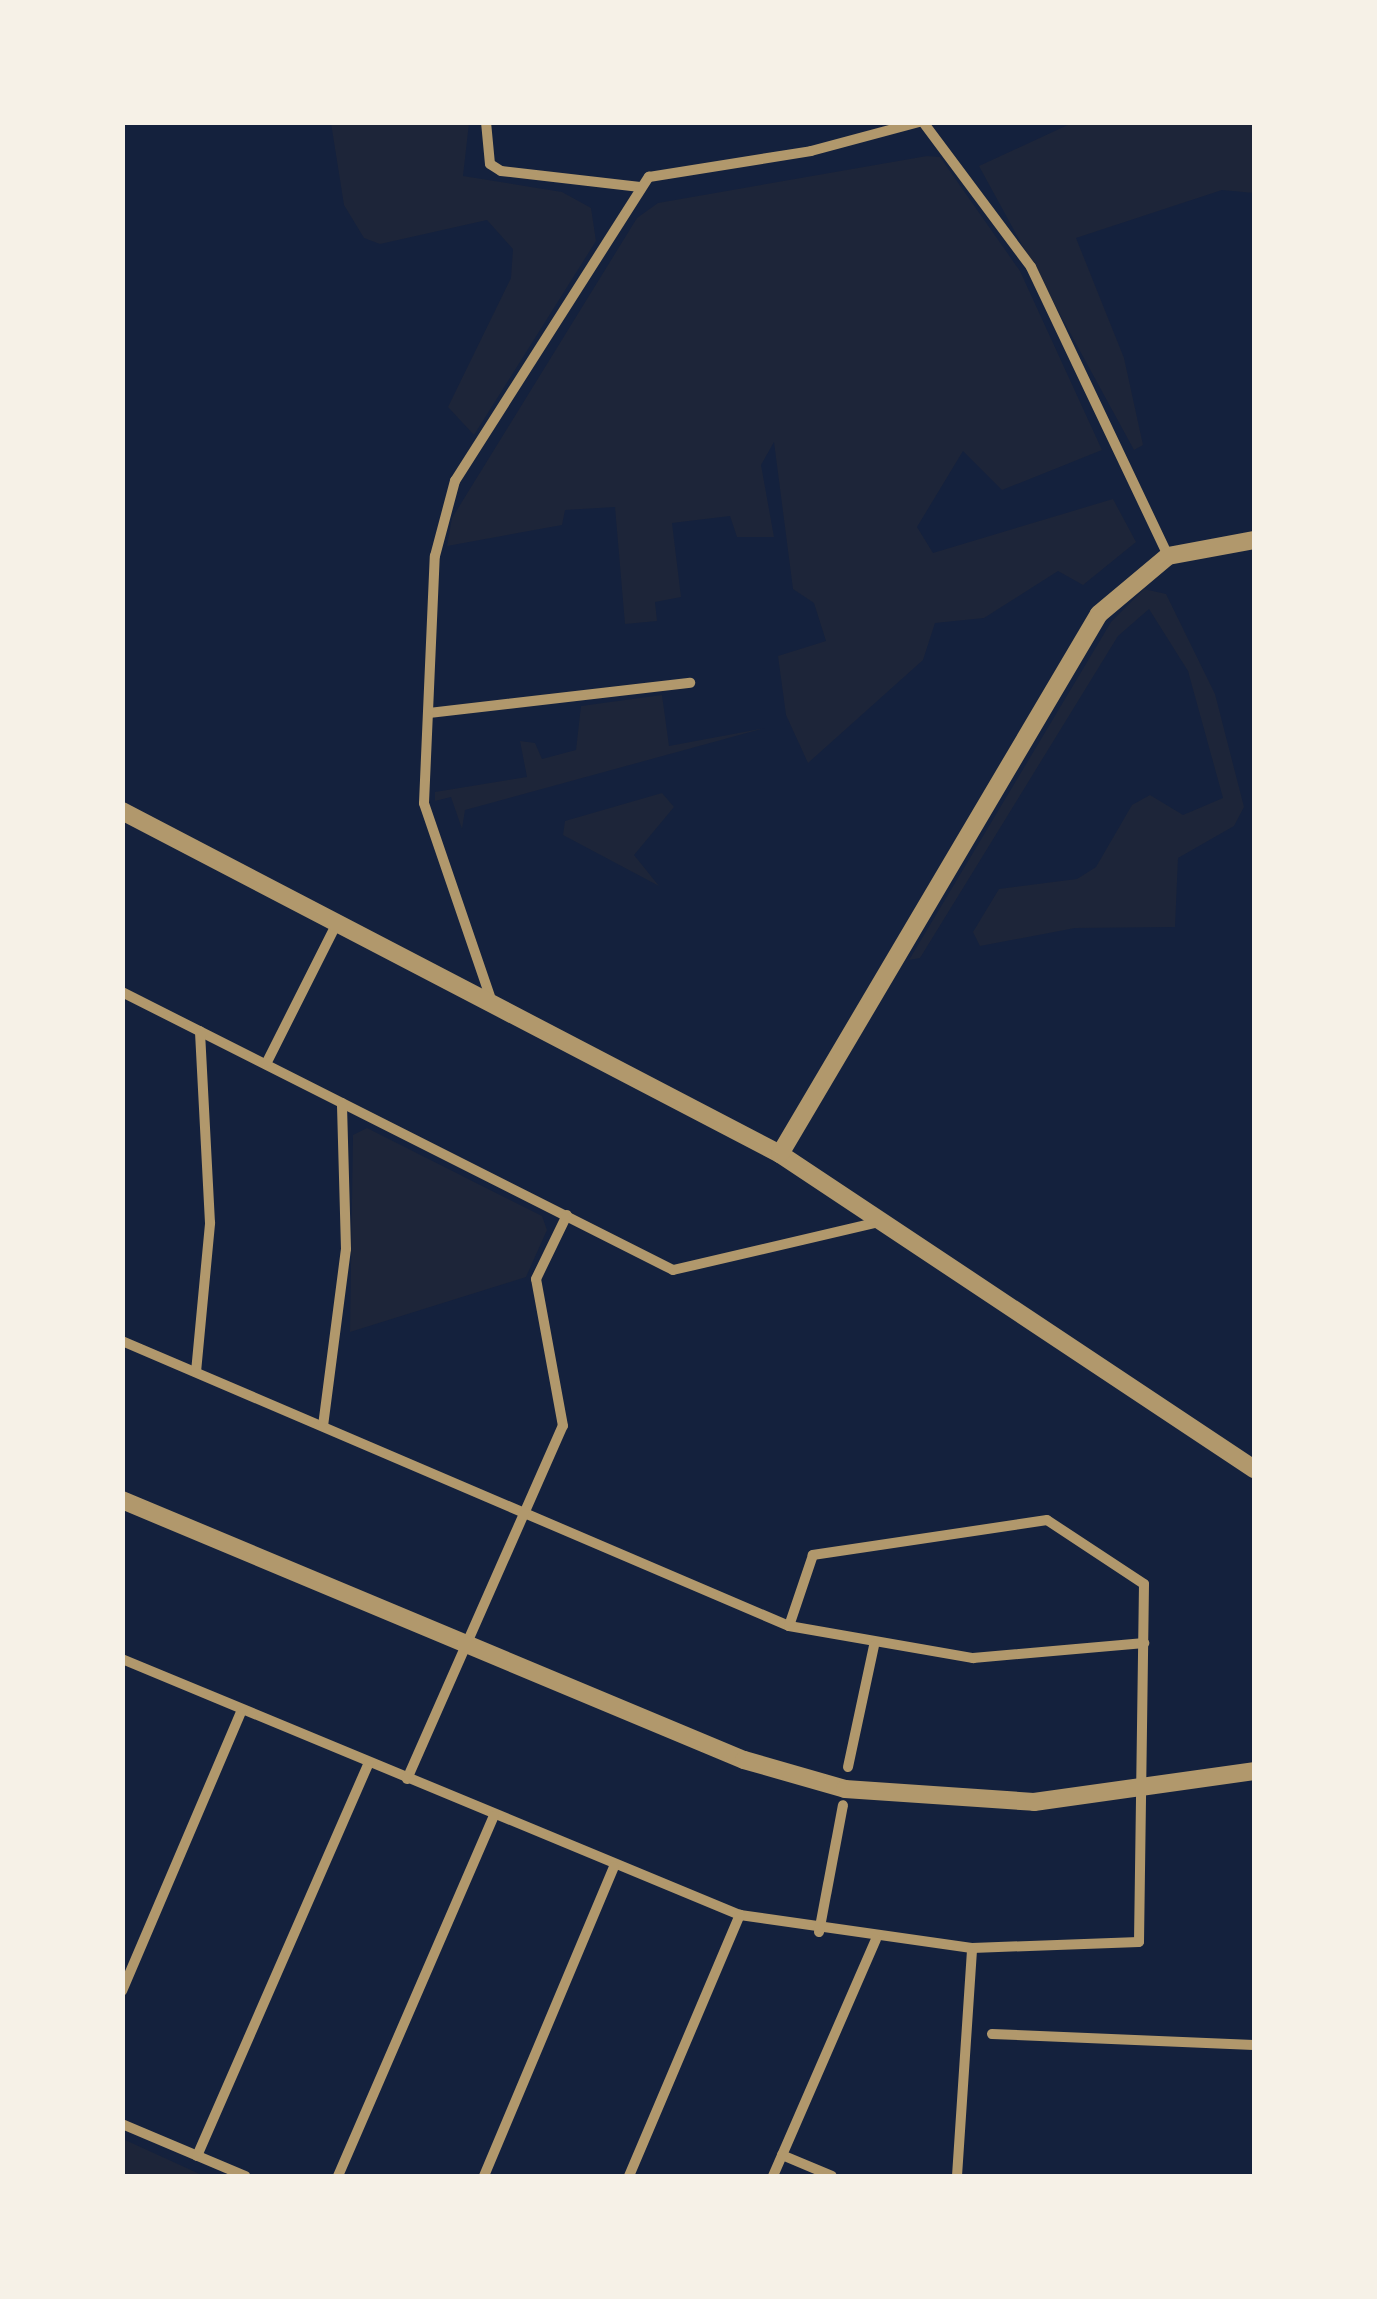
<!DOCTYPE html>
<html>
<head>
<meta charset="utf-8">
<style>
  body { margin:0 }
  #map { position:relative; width:1377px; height:2299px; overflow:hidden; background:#14213d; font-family:Rubik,sans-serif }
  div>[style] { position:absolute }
  .green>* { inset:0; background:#1d2539 }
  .minor>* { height:10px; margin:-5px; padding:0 5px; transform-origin:5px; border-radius:5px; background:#b1986c }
  .tertiary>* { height:18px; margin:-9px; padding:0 9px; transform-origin:9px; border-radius:9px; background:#b1986c }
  span { translate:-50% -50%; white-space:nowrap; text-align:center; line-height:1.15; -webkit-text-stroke:10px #f6f1e7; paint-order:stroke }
  .frame { position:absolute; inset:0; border:125px solid #f6f1e7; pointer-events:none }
</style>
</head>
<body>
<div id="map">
  <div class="green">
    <i style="clip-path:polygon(331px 123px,469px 123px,463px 176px,562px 192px,591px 208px,596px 241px,474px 435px,448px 407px,511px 278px,513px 249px,487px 220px,380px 244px,364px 238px,344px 205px)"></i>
    <i style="clip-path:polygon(1072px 123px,1254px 123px,1254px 193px,1222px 190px,1076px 238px,1124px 358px,1143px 445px,1134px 450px,979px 166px)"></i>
    <i style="clip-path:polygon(927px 156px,940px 157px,1020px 271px,1102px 450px,1002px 490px,963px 451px,917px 527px,933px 553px,1113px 499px,1136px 542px,1083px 585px,1058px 571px,984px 618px,935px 623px,923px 660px,808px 763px,786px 715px,778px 656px,826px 641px,814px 603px,793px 589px,774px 442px,761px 465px,774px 537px,737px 537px,730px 516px,672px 523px,681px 597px,655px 602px,657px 621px,625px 624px,615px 507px,565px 510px,562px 525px,447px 546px,452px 518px,637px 218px,658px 203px)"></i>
    <i style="clip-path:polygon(1144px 589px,1166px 594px,1215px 694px,1244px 807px,1234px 826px,1178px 858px,1175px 927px,1075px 928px,980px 946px,973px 932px,999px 889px,1077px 879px,1096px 867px,1132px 805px,1150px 795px,1183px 815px,1223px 798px,1188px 671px,1149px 609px,1118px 636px,920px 958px,909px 960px,1111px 622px)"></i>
    <i style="clip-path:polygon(662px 695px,669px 746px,765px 728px,465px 810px,462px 829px,451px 797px,435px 801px,435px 792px,527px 777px,520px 741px,535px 743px,542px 759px,576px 750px,581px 706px)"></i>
    <i style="clip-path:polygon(662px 793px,674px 807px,634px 855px,659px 886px,563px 835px,565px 821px)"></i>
    <i style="clip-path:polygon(367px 1128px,542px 1216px,547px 1230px,526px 1277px,350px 1332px,353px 1135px)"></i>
    <i style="clip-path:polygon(123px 2139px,204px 2176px,123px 2176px)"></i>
  </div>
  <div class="minor">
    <i style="left:486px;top:122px;width:42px;rotate:84.6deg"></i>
    <i style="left:490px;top:164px;width:13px;rotate:32deg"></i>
    <i style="left:501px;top:171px;width:140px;rotate:6.6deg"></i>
    <i style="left:923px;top:122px;width:181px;rotate:53.3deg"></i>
    <i style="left:1031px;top:267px;width:320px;rotate:64.6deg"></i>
    <i style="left:429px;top:713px;width:263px;rotate:-6.6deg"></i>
    <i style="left:122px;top:992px;width:617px;rotate:26.77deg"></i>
    <i style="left:673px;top:1270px;width:212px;rotate:-13.1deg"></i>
    <i style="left:493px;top:1005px;width:213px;rotate:-108.9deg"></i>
    <i style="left:424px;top:803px;width:247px;rotate:-87.5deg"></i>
    <i style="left:435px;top:556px;width:78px;rotate:-75.1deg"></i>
    <i style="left:455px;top:481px;width:361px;rotate:-57.5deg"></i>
    <i style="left:649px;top:177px;width:164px;rotate:-9.1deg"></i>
    <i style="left:811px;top:151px;width:112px;rotate:-15deg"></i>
    <i style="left:266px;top:1064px;width:156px;rotate:-63.3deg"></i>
    <i style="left:122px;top:1341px;width:725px;rotate:23.14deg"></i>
    <i style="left:789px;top:1626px;width:187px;rotate:9.9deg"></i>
    <i style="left:973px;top:1658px;width:172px;rotate:-5deg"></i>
    <i style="left:196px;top:1372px;width:150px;rotate:-84.6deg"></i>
    <i style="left:210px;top:1223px;width:192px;rotate:-93deg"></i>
    <i style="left:323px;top:1426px;width:178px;rotate:-82.6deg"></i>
    <i style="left:346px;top:1249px;width:146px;rotate:-91.6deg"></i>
    <i style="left:122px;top:1659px;width:669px;rotate:22.5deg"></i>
    <i style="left:740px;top:1915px;width:234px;rotate:8.1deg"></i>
    <i style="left:972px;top:1948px;width:167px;rotate:-2.1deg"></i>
    <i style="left:1139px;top:1942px;width:358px;rotate:-89.2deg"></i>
    <i style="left:1144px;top:1584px;width:116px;rotate:-146.6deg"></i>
    <i style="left:1047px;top:1520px;width:237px;rotate:171.5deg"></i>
    <i style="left:813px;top:1555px;width:75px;rotate:108.7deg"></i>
    <i style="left:848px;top:1767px;width:124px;rotate:-77.9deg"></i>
    <i style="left:407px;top:1779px;width:386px;rotate:-66.2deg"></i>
    <i style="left:563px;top:1426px;width:149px;rotate:-100.4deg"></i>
    <i style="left:536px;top:1279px;width:71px;rotate:-64.2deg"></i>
    <i style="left:819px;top:1932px;width:129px;rotate:-79.3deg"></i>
    <i style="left:122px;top:1991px;width:306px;rotate:-66.9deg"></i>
    <i style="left:992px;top:2034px;width:262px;rotate:2.4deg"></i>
    <i style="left:122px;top:2124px;width:134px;rotate:22.9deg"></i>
    <i style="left:782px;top:2155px;width:54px;rotate:22.8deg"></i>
    <i style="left:197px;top:2156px;width:429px;rotate:-66.4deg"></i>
    <i style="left:338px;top:2176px;width:392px;rotate:-66.6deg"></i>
    <i style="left:484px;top:2176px;width:335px;rotate:-67.2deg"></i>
    <i style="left:629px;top:2176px;width:284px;rotate:-67deg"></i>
    <i style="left:773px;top:2176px;width:258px;rotate:-66.5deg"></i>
    <i style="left:957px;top:2176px;width:228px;rotate:-86.2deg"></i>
  </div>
  <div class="tertiary">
    <i style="left:122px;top:811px;width:742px;rotate:27.53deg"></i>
    <i style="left:780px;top:1154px;width:569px;rotate:33.61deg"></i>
    <i style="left:780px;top:1154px;width:627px;rotate:-59.43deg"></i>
    <i style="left:1099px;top:614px;width:90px;rotate:-40deg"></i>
    <i style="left:1168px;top:556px;width:87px;rotate:-10.5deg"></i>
    <i style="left:122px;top:1500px;width:674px;rotate:22.69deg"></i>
    <i style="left:744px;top:1760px;width:105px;rotate:16deg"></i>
    <i style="left:845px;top:1789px;width:189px;rotate:3.9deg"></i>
    <i style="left:1034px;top:1802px;width:222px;rotate:-8deg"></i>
  </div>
  <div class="frame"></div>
</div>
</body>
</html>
